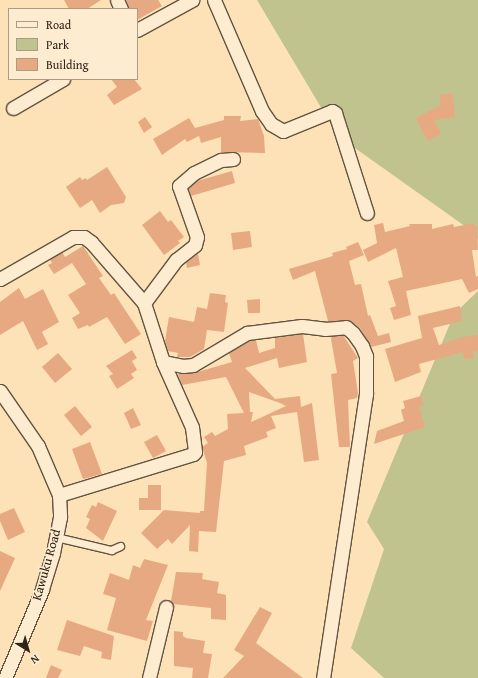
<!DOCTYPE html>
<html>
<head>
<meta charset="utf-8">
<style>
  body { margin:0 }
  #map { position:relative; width:478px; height:678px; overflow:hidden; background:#fde2b7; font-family:"Gentium Book Plus",serif }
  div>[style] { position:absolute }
  .green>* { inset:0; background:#c0c38e }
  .building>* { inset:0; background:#e7a981 }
  .roads { filter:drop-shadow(1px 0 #625441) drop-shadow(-1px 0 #625441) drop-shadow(0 1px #625441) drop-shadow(0 -1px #625441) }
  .service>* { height:7px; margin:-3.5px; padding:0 3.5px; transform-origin:3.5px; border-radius:3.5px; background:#feecd0 }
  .minor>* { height:13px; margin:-6.5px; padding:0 6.5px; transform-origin:6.5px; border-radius:6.5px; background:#feecd0 }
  span { translate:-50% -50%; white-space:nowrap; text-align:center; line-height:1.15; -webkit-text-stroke:3px #feecd0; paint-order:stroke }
  .street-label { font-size:13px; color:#2f241a }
  .legend { position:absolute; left:8px; top:8px; width:130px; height:72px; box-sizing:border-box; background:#feecd0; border:1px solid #ab9c87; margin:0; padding:5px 7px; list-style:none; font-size:12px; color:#2f241a }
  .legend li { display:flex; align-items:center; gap:8px; height:20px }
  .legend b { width:20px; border:1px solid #ab9c87 }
  .north { position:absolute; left:8px; top:630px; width:40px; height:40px; -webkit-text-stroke:3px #feecd0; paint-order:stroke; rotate:143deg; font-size:11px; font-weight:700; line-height:16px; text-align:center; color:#2f241a }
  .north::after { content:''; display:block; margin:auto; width:14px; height:18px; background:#2f241a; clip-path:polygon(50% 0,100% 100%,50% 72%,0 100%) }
</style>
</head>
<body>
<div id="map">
  <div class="green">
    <i style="clip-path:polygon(257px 0,478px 0,478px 241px,476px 234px,338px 136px)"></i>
    <i style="clip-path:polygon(478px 291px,478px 678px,384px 678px,351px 648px,384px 549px,367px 522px,454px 314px)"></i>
  </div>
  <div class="building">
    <i style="clip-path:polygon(64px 0,101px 0,87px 9px,69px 9px)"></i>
    <i style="clip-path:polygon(126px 0,158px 0,162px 6px,137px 20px,137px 9px,129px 9px)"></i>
    <i style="clip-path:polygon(111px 79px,134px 79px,142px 89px,114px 105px,107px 95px,117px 87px)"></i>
    <i style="clip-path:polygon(452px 93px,455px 117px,434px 120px,441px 134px,428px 141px,416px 118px,441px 105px,439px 95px)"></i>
    <i style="clip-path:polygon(224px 116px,241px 116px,240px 121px,258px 119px,264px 136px,265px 153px,221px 152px,221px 137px,201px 143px,199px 136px,187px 142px,185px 139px,162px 155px,153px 139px,189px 118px,195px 128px,224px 120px)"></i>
    <i style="clip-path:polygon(145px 117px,152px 127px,144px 133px,138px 122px)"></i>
    <i style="clip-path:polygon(107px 167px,126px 197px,124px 203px,111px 205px,100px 213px,92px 200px,80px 208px,66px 187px,80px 177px,82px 180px,86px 178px,87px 180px)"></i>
    <i style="clip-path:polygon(232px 171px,235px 183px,191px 196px,188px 188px,197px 181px)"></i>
    <i style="clip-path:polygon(160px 211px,168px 222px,171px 220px,184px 237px,178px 241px,180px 243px,164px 255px,142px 225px)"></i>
    <i style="clip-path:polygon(383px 223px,385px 232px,410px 226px,409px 224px,432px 224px,432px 229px,453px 224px,454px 227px,474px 223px,474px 226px,477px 226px,478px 250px,472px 250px,476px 277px,478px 276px,478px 289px,469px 293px,462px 279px,406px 291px,411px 315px,394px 320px,390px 308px,396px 306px,388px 281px,403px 277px,396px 248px,368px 262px,363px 250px,377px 243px,374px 225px)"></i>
    <i style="clip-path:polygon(250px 231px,252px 247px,233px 250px,231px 233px)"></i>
    <i style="clip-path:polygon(358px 242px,364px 255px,349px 261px,355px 285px,361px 284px,368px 316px,370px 315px,378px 336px,389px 333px,391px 342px,371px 347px,360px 328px,351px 321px,328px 321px,315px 271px,293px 280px,289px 269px,333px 256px,332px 253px,347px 249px,346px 247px)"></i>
    <i style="clip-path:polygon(83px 246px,103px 276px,99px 278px,111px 295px,114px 293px,141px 334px,125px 344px,107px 317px,89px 327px,88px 325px,78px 329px,72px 318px,80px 313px,68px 295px,86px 284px,72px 263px,54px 274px,48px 265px,52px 263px,50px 259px,62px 252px,65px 257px)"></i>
    <i style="clip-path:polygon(198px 254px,200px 265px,187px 268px,186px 262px)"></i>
    <i style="clip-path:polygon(19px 288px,25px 299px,43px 289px,59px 322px,42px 332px,48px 344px,37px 350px,23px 321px,0 335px,0 302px)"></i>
    <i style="clip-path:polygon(210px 293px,226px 295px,225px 302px,228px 303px,224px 332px,207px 330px,204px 349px,190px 357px,177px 357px,178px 353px,168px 351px,165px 341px,169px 317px,194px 322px,197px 307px,207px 309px)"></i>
    <i style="clip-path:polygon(260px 299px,260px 313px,248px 313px,247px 300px)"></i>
    <i style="clip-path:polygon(460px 306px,462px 321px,433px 328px,439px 345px,462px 337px,478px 335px,478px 351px,473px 352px,474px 358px,464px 359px,463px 352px,419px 364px,421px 372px,395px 382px,385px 349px,422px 338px,418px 316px)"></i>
    <i style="clip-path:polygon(evenodd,303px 334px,307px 362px,279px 368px,277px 358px,245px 368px,275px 399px,300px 396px,301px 407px,312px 403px,319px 460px,304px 462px,297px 412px,271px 416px,276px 428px,266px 432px,268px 437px,244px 446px,246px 455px,224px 461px,216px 532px,199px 531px,198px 552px,189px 551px,190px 525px,172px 544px,168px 539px,157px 549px,141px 533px,164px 510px,200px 513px,200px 511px,204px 511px,207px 463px,202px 447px,208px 443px,204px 437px,212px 432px,215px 436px,228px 429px,227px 414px,244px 413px,226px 377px,182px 385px,178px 374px,194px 373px,232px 362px,229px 353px,250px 341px,256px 340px,259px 353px,275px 348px,275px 338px,303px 334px,249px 392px,280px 403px,286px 406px,251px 422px,253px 412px,250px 412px,249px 392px)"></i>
    <i style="clip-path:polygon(343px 335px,358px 358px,353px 361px,358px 393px,357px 398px,348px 400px,350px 447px,339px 447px,331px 374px,337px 373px,331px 339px,332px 336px)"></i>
    <i style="clip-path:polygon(132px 350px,137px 358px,132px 361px,137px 370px,131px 374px,134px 378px,117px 389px,109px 376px,113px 374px,106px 366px)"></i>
    <i style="clip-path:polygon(58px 353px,72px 369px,55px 383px,42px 367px)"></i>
    <i style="clip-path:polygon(421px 396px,423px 405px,419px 406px,425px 427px,374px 444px,377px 431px,404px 421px,401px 410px,405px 408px,403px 401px)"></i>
    <i style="clip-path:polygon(75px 406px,92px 427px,81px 436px,64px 415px)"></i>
    <i style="clip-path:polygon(133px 408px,141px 425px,131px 429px,124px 413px)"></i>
    <i style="clip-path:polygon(157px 435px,166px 451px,153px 458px,144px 442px)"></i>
    <i style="clip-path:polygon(90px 442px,102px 474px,83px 479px,72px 449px)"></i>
    <i style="clip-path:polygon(148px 485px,161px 485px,161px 510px,139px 510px,139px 498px,148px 498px)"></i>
    <i style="clip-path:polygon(98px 502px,117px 511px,103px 541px,86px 528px,90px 519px,86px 517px,92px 505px,96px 507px)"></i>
    <i style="clip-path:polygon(14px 508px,25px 532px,8px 540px,0 521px,0 514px)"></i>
    <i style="clip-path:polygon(0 551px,15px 558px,0 591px)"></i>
    <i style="clip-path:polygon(144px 559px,168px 565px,146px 620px,153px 621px,147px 641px,107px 630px,116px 598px,103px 594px,110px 573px,129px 580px,133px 565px,140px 568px)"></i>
    <i style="clip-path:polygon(176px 572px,203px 573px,202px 579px,219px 582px,217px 593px,226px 595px,226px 620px,211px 619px,211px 608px,173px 604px,171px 601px)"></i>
    <i style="clip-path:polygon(260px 607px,272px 613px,256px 643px,303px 678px,223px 678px,244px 656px,234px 650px)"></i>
    <i style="clip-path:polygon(67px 620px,114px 636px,111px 660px,101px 658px,102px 652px,84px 646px,80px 656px,57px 650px)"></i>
    <i style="clip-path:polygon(174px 631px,183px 632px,183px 636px,186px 638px,205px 641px,203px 653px,212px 654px,208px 678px,192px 678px,193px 668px,174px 666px)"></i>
    <i style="clip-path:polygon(51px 665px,62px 670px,58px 678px,46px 678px)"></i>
  </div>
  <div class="roads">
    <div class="service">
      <i style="left:56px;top:537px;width:57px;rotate:13.3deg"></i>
      <i style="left:111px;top:550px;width:10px;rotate:-24deg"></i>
    </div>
    <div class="minor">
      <i style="left:117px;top:0;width:10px;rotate:66deg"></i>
      <i style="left:214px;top:0;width:121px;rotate:66.6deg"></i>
      <i style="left:262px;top:111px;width:16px;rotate:55deg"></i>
      <i style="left:271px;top:124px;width:14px;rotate:30deg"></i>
      <i style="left:283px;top:131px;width:53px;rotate:-22.2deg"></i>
      <i style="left:332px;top:111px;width:4px;rotate:34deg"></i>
      <i style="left:335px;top:113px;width:105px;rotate:72.3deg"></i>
      <i style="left:137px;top:30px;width:63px;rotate:-28.6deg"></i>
      <i style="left:13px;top:108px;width:58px;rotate:-30.1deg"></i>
      <i style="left:0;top:279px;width:84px;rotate:-29.9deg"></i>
      <i style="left:73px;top:237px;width:11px"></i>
      <i style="left:84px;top:237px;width:9px;rotate:36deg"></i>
      <i style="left:91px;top:242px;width:81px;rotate:49deg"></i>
      <i style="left:144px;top:303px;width:62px;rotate:72.1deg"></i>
      <i style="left:163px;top:362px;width:71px;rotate:66deg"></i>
      <i style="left:192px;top:427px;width:25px;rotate:83deg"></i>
      <i style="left:195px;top:452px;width:3px;rotate:135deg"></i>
      <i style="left:193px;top:454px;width:140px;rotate:163deg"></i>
      <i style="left:144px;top:303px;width:54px;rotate:-53.3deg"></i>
      <i style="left:176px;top:260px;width:24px;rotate:-38deg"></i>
      <i style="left:195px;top:245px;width:8px;rotate:-76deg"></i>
      <i style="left:197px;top:237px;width:54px;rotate:-109.4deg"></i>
      <i style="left:179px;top:186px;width:20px;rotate:-41deg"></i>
      <i style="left:194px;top:173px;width:30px;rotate:-26deg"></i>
      <i style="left:221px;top:160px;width:12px;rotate:-5deg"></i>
      <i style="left:163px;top:362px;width:20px;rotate:11deg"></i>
      <i style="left:183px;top:366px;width:10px;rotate:-6deg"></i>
      <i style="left:193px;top:365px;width:63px;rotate:-30.7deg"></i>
      <i style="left:247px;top:333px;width:55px;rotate:-7.3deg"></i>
      <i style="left:302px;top:326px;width:23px;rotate:7deg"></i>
      <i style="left:325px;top:329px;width:21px;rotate:-5deg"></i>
      <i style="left:346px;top:327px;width:9px;rotate:41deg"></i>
      <i style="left:353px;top:333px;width:16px;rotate:55deg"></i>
      <i style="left:362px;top:346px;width:11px;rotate:68deg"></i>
      <i style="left:366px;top:356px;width:38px;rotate:90deg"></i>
      <i style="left:366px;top:394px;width:287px;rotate:98.6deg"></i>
      <i style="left:0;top:391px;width:67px;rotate:55.4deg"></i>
      <i style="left:38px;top:446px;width:53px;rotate:66.8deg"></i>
      <i style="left:59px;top:495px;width:22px;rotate:87deg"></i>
      <i style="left:60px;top:517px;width:37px;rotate:101deg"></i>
      <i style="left:53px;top:553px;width:39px;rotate:107deg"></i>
      <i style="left:42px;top:590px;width:95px;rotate:112.8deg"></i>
      <i style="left:149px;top:678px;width:73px;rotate:-76.5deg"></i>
    </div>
  </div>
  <div class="street-label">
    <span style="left:47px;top:565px;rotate:-74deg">Kawuku Road</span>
  </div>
  <ul class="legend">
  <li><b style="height:5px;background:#feecd0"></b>Road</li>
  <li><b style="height:11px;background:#c0c38e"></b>Park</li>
  <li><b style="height:11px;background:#e7a981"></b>Building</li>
  </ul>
  <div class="north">N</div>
</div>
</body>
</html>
